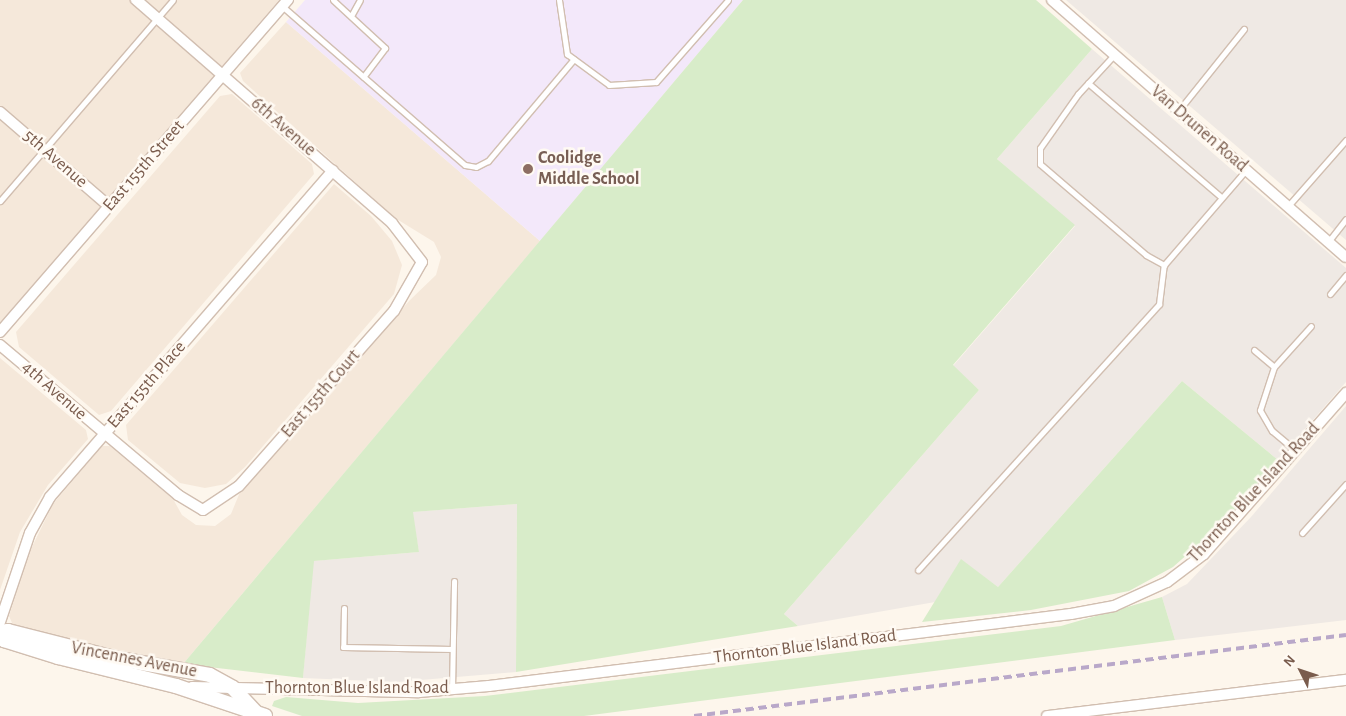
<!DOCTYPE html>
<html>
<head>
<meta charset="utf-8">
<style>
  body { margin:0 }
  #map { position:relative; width:1346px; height:716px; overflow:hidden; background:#fdf6ec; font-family:"Alegreya Sans",sans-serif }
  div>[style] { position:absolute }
  .residential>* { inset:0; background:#f5e8da }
  .industrial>* { inset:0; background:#efe9e4 }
  .education>* { inset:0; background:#f3e8fa }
  .green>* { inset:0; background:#d8ecc9 }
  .roads { filter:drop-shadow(1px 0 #d1beb0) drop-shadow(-1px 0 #d1beb0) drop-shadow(0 1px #d1beb0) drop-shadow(0 -1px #d1beb0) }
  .lane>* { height:5px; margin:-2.5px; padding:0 2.5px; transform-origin:2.5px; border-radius:2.5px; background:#fff }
  .street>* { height:10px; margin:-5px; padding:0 5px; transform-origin:5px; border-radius:5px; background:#fff }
  .secondary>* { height:14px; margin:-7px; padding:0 7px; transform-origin:7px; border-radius:7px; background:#fff }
  .rail>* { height:4px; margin-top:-2px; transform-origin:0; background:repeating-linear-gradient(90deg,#b9a8c9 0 8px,transparent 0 13px) }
  .dots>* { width:14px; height:14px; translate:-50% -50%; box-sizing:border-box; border:2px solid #fffaf3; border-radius:50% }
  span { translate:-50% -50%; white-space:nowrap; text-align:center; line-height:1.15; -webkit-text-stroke:5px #fffaf3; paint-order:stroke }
  .street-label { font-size:18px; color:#7a5c4d }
  .education-label { font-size:18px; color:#785e54; font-weight:700 }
  .left { translate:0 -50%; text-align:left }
  .north { position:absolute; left:1276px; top:646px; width:50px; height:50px; -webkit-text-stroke:4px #fffaf3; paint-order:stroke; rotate:311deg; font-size:14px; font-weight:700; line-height:20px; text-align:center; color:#7a5c4d }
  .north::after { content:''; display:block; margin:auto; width:18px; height:22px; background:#7a5c4d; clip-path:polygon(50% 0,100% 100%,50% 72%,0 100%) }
</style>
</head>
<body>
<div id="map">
  <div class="residential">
    <i style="clip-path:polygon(0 0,279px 0,0 323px)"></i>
    <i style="clip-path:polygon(286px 22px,540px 241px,183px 664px,92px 648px,13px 625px,9px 616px,29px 553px,53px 504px,102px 446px,110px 446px,173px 499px,182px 515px,196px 525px,215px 526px,231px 514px,240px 492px,410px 300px,436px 275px,441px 257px,434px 242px,395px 218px,243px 81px,240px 73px)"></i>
    <i style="clip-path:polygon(232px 94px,312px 164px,314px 174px,111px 411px,99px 415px,19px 347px,16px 332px,220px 96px)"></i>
    <i style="clip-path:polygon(334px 184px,371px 216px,392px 241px,402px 265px,394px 294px,245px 467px,226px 484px,205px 488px,180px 483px,128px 440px,126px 425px)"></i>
    <i style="clip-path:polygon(0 358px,86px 430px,88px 439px,48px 485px,20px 532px,0 590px)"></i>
  </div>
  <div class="industrial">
    <i style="clip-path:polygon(1066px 0,1346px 0,1346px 240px)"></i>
    <i style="clip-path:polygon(1092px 49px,1346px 268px,1346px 382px,1278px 460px,1182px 381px,998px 587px,961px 560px,935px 602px,798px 626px,784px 614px,979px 390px,953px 366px,1075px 226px,997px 159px)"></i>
    <i style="clip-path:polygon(1346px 406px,1346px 620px,1175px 640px,1162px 597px,1187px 584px,1251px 517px)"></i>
    <i style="clip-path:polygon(517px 504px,516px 672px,397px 682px,303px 678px,313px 561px,419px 552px,412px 512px)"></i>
  </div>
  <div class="education">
    <i style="clip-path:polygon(305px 0,743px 0,540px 241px,286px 22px)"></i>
  </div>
  <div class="green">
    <i style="clip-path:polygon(743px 0,1036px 0,1092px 49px,997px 159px,1075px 225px,953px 365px,979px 390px,784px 614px,798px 626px,516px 672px,517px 504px,413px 512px,419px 552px,314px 561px,303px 678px,183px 664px)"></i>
    <i style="clip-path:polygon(1182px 381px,1278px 460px,1223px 523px,1173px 567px,1129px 591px,1031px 610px,922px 622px,961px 559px,998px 587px)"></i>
    <i style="clip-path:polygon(1162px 597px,1175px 640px,584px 716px,302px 716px,272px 706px,274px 701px,286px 697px,358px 703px,485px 696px,1061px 626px)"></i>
  </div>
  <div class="roads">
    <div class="lane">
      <i style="left:333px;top:0;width:71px;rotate:42.7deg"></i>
      <i style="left:385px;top:48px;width:36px;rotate:127deg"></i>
      <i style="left:559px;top:0;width:55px;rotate:81.6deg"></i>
      <i style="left:567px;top:54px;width:52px;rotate:36.4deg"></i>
      <i style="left:609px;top:85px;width:47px;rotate:-3.7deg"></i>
      <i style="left:656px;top:82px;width:109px;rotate:-48.7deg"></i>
      <i style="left:282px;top:6px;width:242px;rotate:41deg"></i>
      <i style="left:465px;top:165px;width:11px;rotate:10deg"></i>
      <i style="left:476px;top:167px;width:13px;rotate:-27deg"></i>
      <i style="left:488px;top:161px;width:133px;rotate:-49.9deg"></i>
      <i style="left:351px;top:16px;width:18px;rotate:-61deg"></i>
      <i style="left:1114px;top:55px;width:53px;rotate:132.7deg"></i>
      <i style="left:1078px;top:94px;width:66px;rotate:125.1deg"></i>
      <i style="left:1040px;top:148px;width:16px;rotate:90deg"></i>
      <i style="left:1040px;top:164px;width:140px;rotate:40.6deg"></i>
      <i style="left:1146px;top:255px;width:21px;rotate:29deg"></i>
      <i style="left:1164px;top:265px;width:125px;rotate:-49.2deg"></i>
      <i style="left:1088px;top:83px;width:175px;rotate:40.6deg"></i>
      <i style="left:1179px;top:110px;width:104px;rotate:-51.3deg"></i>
      <i style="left:0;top:201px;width:265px;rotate:-49.3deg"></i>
      <i style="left:1288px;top:206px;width:88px;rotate:-48.7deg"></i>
      <i style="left:1328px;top:242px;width:29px;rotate:-52deg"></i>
      <i style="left:1330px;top:294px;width:25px;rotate:-50deg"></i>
      <i style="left:1254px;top:350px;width:26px;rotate:40deg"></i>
      <i style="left:1295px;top:450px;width:30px;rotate:-140deg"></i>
      <i style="left:1272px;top:431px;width:24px;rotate:-120deg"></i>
      <i style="left:1260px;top:410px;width:45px;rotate:-72deg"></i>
      <i style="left:1274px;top:367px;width:55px;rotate:-47.9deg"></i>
      <i style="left:1302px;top:533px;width:66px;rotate:-48.1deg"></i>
      <i style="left:918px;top:570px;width:359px;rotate:-47.8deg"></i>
      <i style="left:1159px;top:304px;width:39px;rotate:-83deg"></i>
      <i style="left:344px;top:608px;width:39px;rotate:91deg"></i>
      <i style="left:343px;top:647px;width:109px;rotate:1.1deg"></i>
      <i style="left:452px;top:689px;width:108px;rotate:-88.9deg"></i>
    </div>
    <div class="street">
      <i style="left:1052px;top:0;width:390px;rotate:41.2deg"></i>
      <i style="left:0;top:112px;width:144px;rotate:40.8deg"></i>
      <i style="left:0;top:332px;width:440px;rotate:-49.1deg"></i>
      <i style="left:0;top:345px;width:233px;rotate:40.1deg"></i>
      <i style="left:178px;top:495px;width:29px;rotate:31deg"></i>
      <i style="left:203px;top:510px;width:43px;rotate:-33.7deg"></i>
      <i style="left:239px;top:486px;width:234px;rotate:-48.5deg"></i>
      <i style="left:394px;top:311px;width:56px;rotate:-60.3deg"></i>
      <i style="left:422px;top:262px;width:49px;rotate:-127.6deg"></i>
      <i style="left:392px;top:223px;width:340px;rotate:-138.9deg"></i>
      <i style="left:0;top:622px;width:94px;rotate:-71.4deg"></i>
      <i style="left:30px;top:533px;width:41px;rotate:-60.9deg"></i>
      <i style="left:50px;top:497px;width:432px;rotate:-49.1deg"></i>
      <i style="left:192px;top:687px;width:227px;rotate:1.3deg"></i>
      <i style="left:419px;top:692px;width:70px;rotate:-4.9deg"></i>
      <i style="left:489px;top:686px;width:586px;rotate:-7.05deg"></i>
      <i style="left:1071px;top:614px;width:44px;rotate:-10.5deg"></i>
      <i style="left:1114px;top:606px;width:58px;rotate:-24.4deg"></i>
      <i style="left:1167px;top:582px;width:46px;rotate:-37.1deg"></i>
      <i style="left:1204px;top:554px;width:215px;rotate:-48.6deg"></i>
      <i style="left:1047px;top:716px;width:301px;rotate:-6.9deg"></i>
    </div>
    <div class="secondary">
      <i style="left:0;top:632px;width:8px;rotate:-7deg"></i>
      <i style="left:8px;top:631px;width:114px;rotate:14.2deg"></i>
      <i style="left:119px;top:659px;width:92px;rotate:10deg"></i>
      <i style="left:210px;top:675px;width:26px;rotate:29deg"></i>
      <i style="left:233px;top:688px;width:34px;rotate:47deg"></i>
      <i style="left:0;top:636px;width:6px;rotate:45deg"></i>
      <i style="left:4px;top:640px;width:57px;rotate:17.5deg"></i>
      <i style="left:58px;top:657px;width:122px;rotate:13.8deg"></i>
      <i style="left:176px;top:686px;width:94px;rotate:18.6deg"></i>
    </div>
  </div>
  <div class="rail">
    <i style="left:694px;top:716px;width:657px;rotate:-7.08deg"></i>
  </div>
  <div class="dots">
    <i style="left:528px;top:169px;background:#8d6e63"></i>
  </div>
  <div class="street-label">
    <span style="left:283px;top:127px;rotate:41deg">6th Avenue</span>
    <span style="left:1199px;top:129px;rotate:41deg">Van Drunen Road</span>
    <span style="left:55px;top:159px;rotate:41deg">5th Avenue</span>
    <span style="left:144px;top:166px;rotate:-49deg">East 155th Street</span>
    <span style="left:147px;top:385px;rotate:-49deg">East 155th Place</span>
    <span style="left:54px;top:391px;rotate:41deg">4th Avenue</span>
    <span style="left:321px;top:394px;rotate:-49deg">East 155th Court</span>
    <span style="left:1254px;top:493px;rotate:-47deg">Thornton Blue Island Road</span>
    <span style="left:805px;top:647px;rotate:-7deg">Thornton Blue Island Road</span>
    <span style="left:134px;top:660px;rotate:11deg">Vincennes Avenue</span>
    <span style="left:357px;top:688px">Thornton Blue Island Road</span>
  </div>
  <div class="education-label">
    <span class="left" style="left:538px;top:169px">Coolidge<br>Middle School</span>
  </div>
  <div class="north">N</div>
</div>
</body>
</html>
